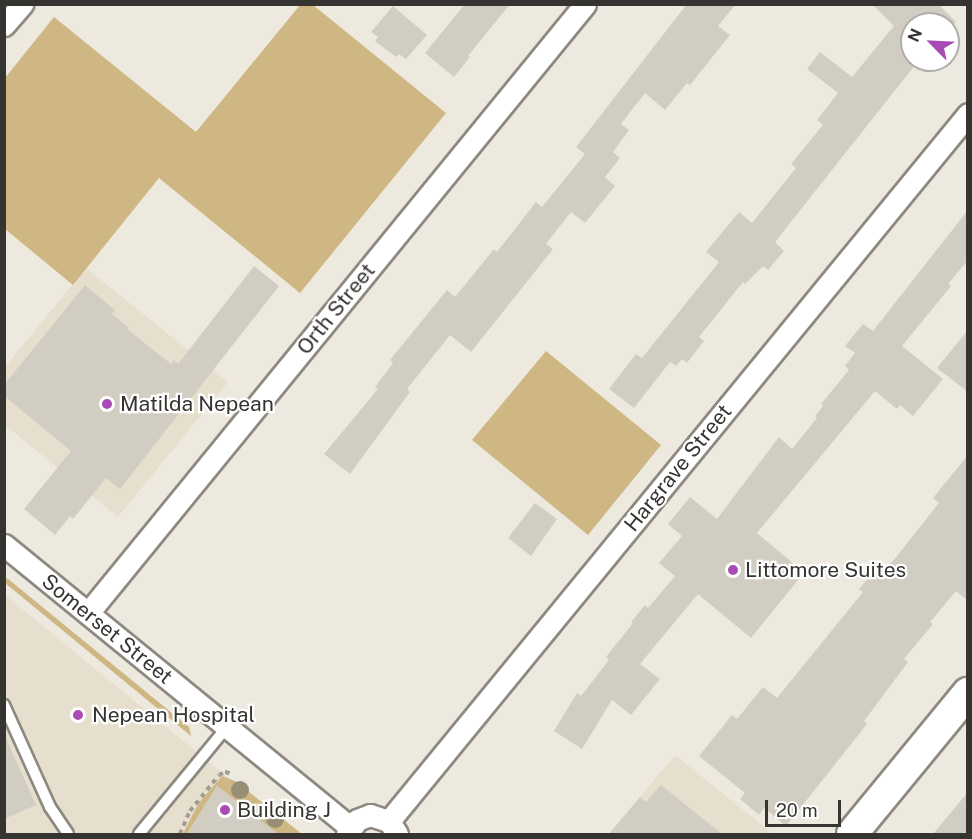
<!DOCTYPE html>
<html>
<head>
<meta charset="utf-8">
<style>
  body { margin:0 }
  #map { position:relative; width:972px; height:839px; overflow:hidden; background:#ede9df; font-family:"Public Sans",sans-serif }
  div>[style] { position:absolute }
  .built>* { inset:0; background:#e7dfce }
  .green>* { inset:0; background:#ceb783 }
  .building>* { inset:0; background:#d2cdc3 }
  .path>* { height:4px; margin-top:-2px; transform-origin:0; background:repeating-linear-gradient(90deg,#a09d95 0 4.5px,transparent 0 9px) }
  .roads { filter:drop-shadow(2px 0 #8d8980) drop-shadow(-2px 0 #8d8980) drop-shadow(0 2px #8d8980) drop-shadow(0 -2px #8d8980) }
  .lane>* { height:10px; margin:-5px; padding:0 5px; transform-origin:5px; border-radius:5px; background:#fff }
  .street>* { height:21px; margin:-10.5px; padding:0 10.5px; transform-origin:10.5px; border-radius:10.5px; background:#fff }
  .secondary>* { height:30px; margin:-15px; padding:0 15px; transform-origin:15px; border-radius:15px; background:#fff }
  .trees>* { width:18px; height:18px; margin:-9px; border-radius:50%; background:#988e76 }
  .dots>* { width:16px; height:16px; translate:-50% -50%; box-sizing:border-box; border:3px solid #fff; border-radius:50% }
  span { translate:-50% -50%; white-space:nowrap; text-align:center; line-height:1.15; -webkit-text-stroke:4.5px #fff; paint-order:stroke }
  .street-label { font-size:21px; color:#363430 }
  .poi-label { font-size:21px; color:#363430 }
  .left { translate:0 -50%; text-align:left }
  .frame { position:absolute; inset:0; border:6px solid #363430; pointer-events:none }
  .north { position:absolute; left:900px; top:12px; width:60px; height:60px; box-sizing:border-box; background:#fff; border:2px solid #afaeac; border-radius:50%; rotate:294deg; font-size:16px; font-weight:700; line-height:24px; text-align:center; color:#363430 }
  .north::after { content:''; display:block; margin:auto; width:21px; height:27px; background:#a94bb4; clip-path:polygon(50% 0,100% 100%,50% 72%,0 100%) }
  .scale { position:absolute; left:765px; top:800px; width:76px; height:27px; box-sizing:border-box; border:3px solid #363430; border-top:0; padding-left:8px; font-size:18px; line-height:21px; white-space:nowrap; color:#363430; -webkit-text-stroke:4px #fff; paint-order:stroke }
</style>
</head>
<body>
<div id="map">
  <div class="built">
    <i style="clip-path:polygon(86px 268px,228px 382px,118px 517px,5px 425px,5px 367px)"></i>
    <i style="clip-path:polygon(5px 595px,297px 834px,5px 834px)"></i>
    <i style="clip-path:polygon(675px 755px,773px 834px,609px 834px)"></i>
  </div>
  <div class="green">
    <i style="clip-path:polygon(300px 5px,313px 5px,446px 113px,300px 293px,159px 178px,73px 285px,5px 229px,5px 78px,54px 17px,196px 132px)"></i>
    <i style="clip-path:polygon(546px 351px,661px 445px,588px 535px,472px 440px)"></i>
    <i style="clip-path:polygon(7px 578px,189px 727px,191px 736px,5px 583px)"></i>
    <i style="clip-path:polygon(222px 776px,235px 781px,302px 834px,278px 834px,217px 786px,187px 834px,183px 834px,198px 804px)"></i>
  </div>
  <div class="building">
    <i style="clip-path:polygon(465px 4px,510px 4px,468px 56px,470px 57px,454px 77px,425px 53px)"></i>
    <i style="clip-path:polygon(687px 4px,736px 4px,718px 26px,730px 35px,690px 85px,687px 83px,665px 110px,645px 93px,621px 124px,629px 130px,613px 152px,620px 158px,605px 177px,615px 186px,585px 223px,571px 212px,546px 244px,553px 249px,471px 352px,450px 335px,407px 389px,410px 392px,350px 474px,324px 454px,378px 389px,375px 387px,393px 363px,390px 360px,447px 290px,455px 297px,494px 249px,497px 252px,536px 202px,542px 207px,585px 154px,576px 147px)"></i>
    <i style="clip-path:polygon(872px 4px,938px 4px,956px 22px,948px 30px,948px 24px,912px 24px,912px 60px,919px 60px,775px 242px,784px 251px,768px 270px,763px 266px,745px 284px,743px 282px,699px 337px,704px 341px,687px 363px,682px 359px,676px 366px,670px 362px,634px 408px,609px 389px,636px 354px,642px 358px,719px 262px,706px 252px,739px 212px,752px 223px,796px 168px,791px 164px,823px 125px,817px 120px,838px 93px,807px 69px,820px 52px,852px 77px,894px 26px)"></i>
    <i style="clip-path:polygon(393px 6px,427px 35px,406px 59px,399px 54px,396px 57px,375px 41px,378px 37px,371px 32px)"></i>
    <i style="clip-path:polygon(968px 210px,968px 260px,948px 284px,951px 286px,902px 346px,943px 379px,913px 416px,900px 405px,897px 409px,875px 391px,757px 533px,794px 564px,792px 566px,802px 575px,751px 638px,698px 594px,640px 664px,660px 679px,631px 715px,612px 700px,582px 749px,554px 731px,577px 693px,581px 696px,609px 660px,606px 657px,633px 623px,631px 622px,645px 605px,648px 608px,675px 576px,659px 563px,682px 536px,668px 524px,690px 497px,717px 519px,779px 437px,792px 449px,817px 418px,815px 416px,823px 406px,821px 404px,849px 370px,845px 366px,855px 353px,845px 346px,863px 324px,873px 331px)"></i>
    <i style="clip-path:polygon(254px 266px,279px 286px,120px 489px,106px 478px,73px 519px,70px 516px,55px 535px,24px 509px,71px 451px,4px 396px,4px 385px,85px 285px,115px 310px,112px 314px,129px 328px,127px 329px,171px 364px,174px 360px,178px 364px)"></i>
    <i style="clip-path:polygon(968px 330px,968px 392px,937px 368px)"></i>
    <i style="clip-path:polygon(968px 455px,968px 601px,956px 591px,930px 622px,933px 624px,904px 659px,908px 662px,864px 721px,867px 724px,786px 826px,764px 808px,759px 815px,740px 799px,745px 793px,699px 756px,732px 715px,737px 719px,763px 687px,777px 698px,863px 592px,859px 589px,880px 564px,884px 568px,893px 561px,939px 503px,933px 498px)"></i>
    <i style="clip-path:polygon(535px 503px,557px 519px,531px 556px,508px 538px)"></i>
    <i style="clip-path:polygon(4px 734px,36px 805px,4px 819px)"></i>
    <i style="clip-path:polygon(661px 785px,722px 834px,609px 834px,640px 797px,646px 802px)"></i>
    <i style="clip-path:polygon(217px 786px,278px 834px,187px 834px)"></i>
    <i style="clip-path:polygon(968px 792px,968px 834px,933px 834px)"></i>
  </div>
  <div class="path">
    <i style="left:180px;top:834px;width:25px;rotate:-67deg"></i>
    <i style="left:190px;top:811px;width:46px;rotate:-51.1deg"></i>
    <i style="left:219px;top:775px;width:7px;rotate:-27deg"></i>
    <i style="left:225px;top:772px;width:8px;rotate:14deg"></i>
  </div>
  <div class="roads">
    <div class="lane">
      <i style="left:4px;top:705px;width:112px;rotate:65.7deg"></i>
      <i style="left:50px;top:807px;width:32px;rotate:56deg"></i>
      <i style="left:139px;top:834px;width:139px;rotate:-50.6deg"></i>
    </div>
    <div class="street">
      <i style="left:4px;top:25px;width:28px;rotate:-49deg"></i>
      <i style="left:4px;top:545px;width:446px;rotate:39.2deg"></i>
      <i style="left:88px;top:613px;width:786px;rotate:-50.78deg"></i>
      <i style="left:389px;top:821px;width:914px;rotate:-50.68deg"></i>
      <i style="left:347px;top:834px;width:17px;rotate:-54deg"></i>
      <i style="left:357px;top:820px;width:14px;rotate:-21deg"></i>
      <i style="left:370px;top:815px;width:20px;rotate:18deg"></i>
      <i style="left:389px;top:821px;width:15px;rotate:58deg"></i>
    </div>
    <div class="secondary">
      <i style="left:852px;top:834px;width:183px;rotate:-50.6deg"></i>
    </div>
  </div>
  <div class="trees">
    <i style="left:240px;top:790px"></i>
    <i style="left:275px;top:819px"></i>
  </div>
  <div class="dots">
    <i style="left:107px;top:404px;background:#a94bb4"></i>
    <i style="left:733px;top:570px;background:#a94bb4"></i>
    <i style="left:78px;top:715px;background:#a94bb4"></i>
    <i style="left:225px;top:810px;background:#a94bb4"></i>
  </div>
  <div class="street-label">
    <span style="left:336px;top:309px;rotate:-51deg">Orth Street</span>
    <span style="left:678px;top:468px;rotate:-51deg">Hargrave Street</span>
    <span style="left:107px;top:629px;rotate:39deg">Somerset Street</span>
  </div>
  <div class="poi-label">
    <span class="left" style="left:120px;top:404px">Matilda Nepean</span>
    <span class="left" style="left:745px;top:570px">Littomore Suites</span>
    <span class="left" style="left:92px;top:715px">Nepean Hospital</span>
    <span class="left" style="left:237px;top:810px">Building J</span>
  </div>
  <div class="frame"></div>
  <div class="north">N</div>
  <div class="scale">20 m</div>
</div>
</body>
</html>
